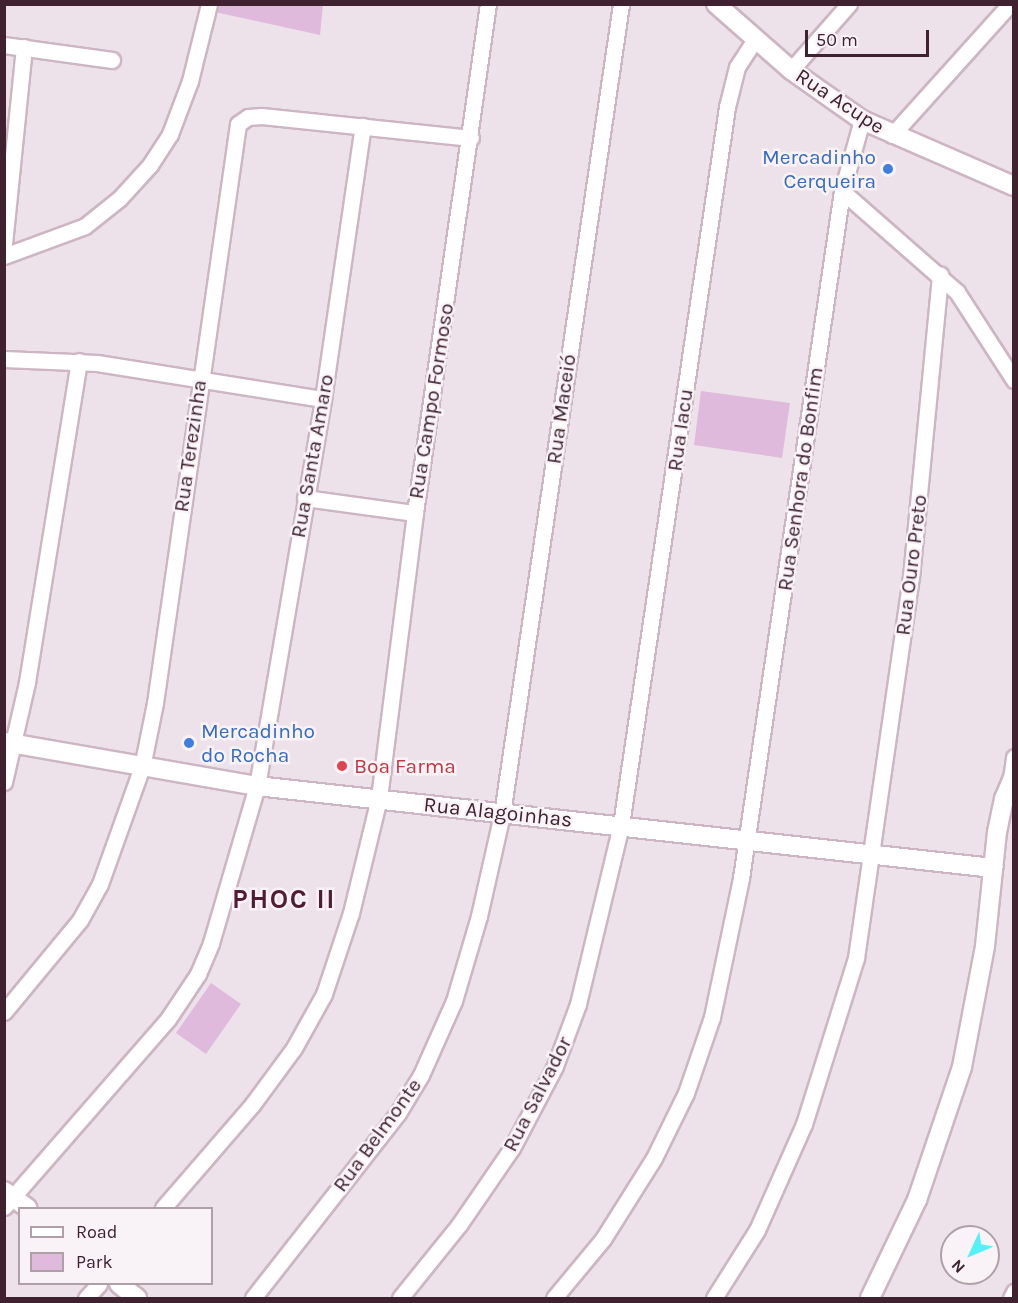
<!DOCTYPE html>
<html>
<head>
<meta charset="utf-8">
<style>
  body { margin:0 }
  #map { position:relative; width:1018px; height:1303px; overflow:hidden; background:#ede2e9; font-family:Karla,sans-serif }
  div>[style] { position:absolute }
  .green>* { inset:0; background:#dfbadd }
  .roads { filter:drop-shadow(2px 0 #cdb5c3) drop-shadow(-2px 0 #cdb5c3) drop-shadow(0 2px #cdb5c3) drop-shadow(0 -2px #cdb5c3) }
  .street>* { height:15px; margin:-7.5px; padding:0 7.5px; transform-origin:7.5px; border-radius:7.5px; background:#fff }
  .secondary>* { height:18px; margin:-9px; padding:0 9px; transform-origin:9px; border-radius:9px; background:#fff }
  .dots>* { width:16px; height:16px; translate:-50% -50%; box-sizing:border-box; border:3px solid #f9f3f7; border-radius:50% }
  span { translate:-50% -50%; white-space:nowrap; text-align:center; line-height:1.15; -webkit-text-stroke:5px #f9f3f7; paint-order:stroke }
  .street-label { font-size:21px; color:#3f212f }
  .shop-label { font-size:21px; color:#366cbe }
  .right { translate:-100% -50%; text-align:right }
  .left { translate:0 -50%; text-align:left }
  .health-label { font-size:21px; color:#be3a42 }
  .district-label { font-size:27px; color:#521c34; font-weight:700; letter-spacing:1.5px }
  .frame { position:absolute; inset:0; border:6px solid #3f212f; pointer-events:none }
  .legend { position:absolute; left:18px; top:1207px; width:195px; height:78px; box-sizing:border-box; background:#f9f3f7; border:2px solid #af9fa7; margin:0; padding:8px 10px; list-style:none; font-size:18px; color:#3f212f }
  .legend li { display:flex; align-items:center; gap:12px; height:30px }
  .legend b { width:30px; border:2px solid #af9fa7 }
  .north { position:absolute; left:940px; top:1225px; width:60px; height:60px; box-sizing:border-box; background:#f9f3f7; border:2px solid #af9fa7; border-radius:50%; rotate:226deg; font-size:16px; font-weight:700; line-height:24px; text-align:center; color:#3f212f }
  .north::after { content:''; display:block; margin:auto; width:21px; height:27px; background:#55f1f8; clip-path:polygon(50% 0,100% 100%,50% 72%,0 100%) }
  .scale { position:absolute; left:805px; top:30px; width:124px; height:27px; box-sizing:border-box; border:3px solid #3f212f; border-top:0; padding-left:8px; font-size:18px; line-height:21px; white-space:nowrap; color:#3f212f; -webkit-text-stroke:4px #f9f3f7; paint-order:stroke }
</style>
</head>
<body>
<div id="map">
  <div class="green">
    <i style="clip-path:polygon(216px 5px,323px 5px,320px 35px,215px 12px)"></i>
    <i style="clip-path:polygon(701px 391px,790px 403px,782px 458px,694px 445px)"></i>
    <i style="clip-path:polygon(211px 983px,241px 1004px,206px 1054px,176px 1033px)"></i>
  </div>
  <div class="roads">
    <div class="street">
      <i style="left:4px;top:45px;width:109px;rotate:7.9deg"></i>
      <i style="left:791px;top:70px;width:88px;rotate:-48.7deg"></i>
      <i style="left:892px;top:135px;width:176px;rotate:-48deg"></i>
      <i style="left:842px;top:191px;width:153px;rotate:41.3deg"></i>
      <i style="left:957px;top:292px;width:105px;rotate:57.1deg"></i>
      <i style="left:4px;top:244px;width:198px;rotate:-84.2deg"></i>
      <i style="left:4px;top:256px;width:86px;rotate:-20.3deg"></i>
      <i style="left:85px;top:226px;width:43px;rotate:-38.5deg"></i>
      <i style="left:119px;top:199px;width:46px;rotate:-47.6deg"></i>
      <i style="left:150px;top:165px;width:37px;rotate:-57deg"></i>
      <i style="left:170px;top:134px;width:57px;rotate:-69.3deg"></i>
      <i style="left:190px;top:81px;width:79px;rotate:-76.1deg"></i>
      <i style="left:4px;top:359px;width:93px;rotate:2.5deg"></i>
      <i style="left:97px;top:363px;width:229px;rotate:9.1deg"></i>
      <i style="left:305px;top:498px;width:111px;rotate:7.8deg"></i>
      <i style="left:1011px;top:779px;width:22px;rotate:-82deg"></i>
      <i style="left:4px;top:782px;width:103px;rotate:-77deg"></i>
      <i style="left:27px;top:682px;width:325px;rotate:-80.8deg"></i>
      <i style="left:4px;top:1012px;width:119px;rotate:-50.4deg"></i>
      <i style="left:80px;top:920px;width:41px;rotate:-60.9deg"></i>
      <i style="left:100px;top:884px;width:124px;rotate:-70.3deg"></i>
      <i style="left:142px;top:767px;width:65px;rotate:-78.5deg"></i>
      <i style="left:155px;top:703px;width:585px;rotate:-81.84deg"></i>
      <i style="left:238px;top:124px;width:12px;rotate:-35deg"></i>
      <i style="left:248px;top:117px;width:14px;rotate:-4deg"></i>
      <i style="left:262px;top:116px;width:210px;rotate:6deg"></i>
      <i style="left:4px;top:1207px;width:249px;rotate:-48.9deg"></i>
      <i style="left:168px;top:1019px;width:54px;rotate:-56.3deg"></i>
      <i style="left:198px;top:974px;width:34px;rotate:-67deg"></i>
      <i style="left:211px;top:943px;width:164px;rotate:-73.7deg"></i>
      <i style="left:257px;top:786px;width:393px;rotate:-80.3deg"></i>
      <i style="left:323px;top:399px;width:276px;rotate:-81.7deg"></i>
      <i style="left:163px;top:1208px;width:136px;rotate:-49.2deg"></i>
      <i style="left:252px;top:1105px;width:71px;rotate:-53.6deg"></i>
      <i style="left:294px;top:1048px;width:62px;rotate:-60.9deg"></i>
      <i style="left:324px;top:994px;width:85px;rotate:-71.6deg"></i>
      <i style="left:351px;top:913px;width:118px;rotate:-76.3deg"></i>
      <i style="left:379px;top:798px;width:287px;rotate:-82.8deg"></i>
      <i style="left:415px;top:513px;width:514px;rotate:-81.84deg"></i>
      <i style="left:86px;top:1298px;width:19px;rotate:-47deg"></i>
      <i style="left:253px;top:1298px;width:235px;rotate:-51.9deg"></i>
      <i style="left:398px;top:1113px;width:44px;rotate:-58.8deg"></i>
      <i style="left:421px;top:1075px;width:81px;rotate:-66deg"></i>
      <i style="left:454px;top:1001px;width:89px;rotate:-73.6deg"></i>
      <i style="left:479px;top:916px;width:105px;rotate:-77.3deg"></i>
      <i style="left:502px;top:814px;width:819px;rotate:-81.64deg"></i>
      <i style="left:400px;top:1298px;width:94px;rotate:-51.1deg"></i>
      <i style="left:459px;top:1225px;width:93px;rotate:-55.5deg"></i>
      <i style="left:512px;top:1148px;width:93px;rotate:-62.3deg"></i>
      <i style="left:555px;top:1066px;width:66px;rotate:-69.6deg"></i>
      <i style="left:578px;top:1004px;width:184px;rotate:-76.5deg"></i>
      <i style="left:621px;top:825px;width:726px;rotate:-81.6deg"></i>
      <i style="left:727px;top:107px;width:41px;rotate:-76deg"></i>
      <i style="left:737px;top:67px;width:33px;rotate:-57deg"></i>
      <i style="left:554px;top:1298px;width:77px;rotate:-50.3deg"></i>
      <i style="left:603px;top:1239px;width:96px;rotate:-57.8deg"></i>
      <i style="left:654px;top:1158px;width:72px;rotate:-63.8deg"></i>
      <i style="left:686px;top:1093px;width:80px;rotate:-71.1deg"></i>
      <i style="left:712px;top:1017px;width:142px;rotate:-78.2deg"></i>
      <i style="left:741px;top:878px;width:694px;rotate:-81.64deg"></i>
      <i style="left:842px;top:191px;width:74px;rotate:-74.3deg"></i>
      <i style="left:714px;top:1298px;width:80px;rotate:-57.7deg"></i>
      <i style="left:757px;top:1230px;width:116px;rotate:-66.1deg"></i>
      <i style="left:804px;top:1124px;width:174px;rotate:-72.6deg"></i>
      <i style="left:856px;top:958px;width:385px;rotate:-81.8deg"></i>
      <i style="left:911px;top:577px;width:304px;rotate:-84.5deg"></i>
      <i style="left:1011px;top:1298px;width:7px;rotate:-63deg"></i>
    </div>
    <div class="secondary">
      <i style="left:716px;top:4px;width:100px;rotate:41.3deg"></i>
      <i style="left:791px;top:70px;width:87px;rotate:35.2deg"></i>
      <i style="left:862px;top:120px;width:166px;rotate:23.5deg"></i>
      <i style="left:4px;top:742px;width:257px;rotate:9.9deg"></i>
      <i style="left:257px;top:786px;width:741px;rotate:6.36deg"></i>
      <i style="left:4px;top:1191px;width:29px;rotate:36deg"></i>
      <i style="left:119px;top:1284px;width:23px;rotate:38deg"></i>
      <i style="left:870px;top:1298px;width:109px;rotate:-64.4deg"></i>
      <i style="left:917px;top:1200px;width:140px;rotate:-71.3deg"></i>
      <i style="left:962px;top:1067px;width:123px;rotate:-79.2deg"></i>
      <i style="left:985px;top:946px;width:115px;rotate:-84deg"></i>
      <i style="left:997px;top:832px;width:34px;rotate:-78deg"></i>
      <i style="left:1004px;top:799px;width:25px;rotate:-67deg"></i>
    </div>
  </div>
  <div class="dots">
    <i style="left:888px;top:169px;background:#3f7fe0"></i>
    <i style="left:189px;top:743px;background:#3f7fe0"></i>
    <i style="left:342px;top:766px;background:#e0444e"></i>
  </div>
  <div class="street-label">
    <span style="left:840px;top:101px;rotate:33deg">Rua Acupe</span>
    <span style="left:431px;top:401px;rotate:-81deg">Rua Campo Formoso</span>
    <span style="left:561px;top:409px;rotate:-82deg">Rua Maceió</span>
    <span style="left:680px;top:430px;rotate:-82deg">Rua Iacu</span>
    <span style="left:190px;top:446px;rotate:-82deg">Rua Terezinha</span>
    <span style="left:312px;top:456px;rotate:-80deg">Rua Santa Amaro</span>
    <span style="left:800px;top:479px;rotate:-82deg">Rua Senhora do Bonfim</span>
    <span style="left:911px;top:565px;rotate:-83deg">Rua Ouro Preto</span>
    <span style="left:498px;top:812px;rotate:6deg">Rua Alagoinhas</span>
    <span style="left:537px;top:1094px;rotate:-63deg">Rua Salvador</span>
    <span style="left:377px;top:1135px;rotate:-54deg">Rua Belmonte</span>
  </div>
  <div class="shop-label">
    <span class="right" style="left:876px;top:169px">Mercadinho<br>Cerqueira</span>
    <span class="left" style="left:201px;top:743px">Mercadinho<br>do Rocha</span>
  </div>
  <div class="health-label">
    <span class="left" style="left:354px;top:766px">Boa Farma</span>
  </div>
  <div class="district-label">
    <span style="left:284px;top:900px">PHOC II</span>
  </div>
  <div class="frame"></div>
  <ul class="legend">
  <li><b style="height:8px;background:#fff"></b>Road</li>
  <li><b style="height:16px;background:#dfbadd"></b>Park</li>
  </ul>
  <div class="north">N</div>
  <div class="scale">50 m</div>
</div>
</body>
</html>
